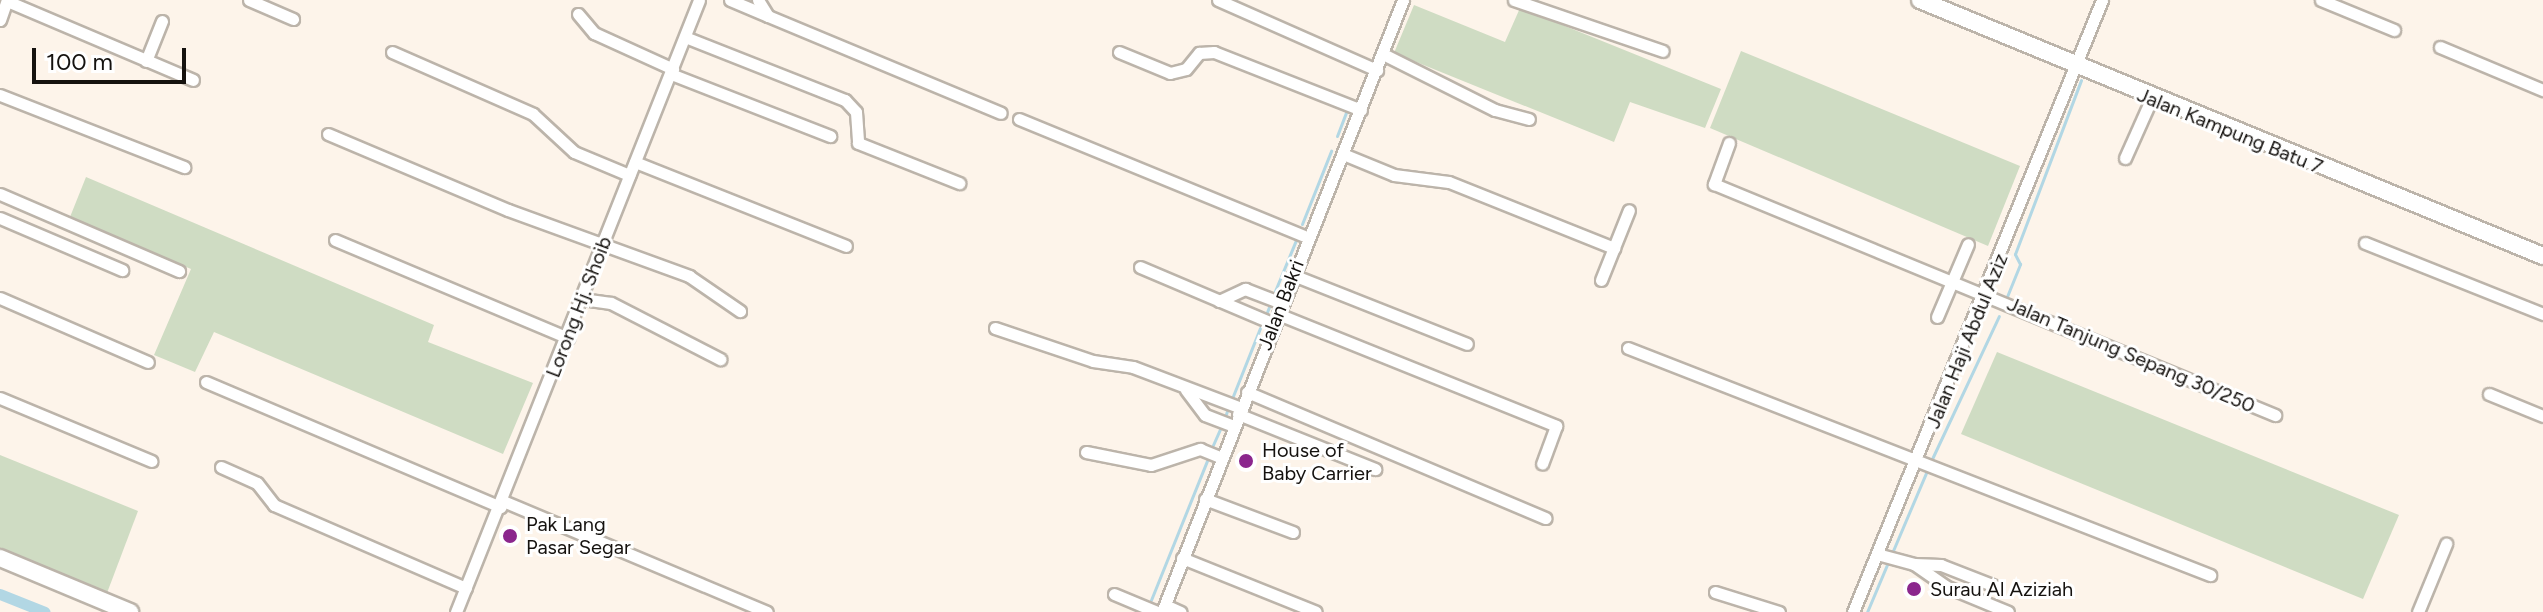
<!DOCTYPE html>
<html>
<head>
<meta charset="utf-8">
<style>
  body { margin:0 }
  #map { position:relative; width:2543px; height:612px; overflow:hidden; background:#fdf4ea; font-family:Figtree,sans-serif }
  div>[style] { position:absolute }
  .green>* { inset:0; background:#cfdcc3 }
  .stream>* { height:3px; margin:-1.5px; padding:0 1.5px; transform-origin:1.5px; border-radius:1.5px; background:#b2d7e4 }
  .canal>* { height:11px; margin:-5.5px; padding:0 5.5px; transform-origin:5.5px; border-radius:5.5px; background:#b2d7e4 }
  .roads { filter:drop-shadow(2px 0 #bcb4aa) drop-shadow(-2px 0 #bcb4aa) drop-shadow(0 2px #bcb4aa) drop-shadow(0 -2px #bcb4aa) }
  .street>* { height:11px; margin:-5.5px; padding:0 5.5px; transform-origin:5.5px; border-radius:5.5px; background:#fff }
  .secondary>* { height:16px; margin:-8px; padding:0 8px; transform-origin:8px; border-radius:8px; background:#fff }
  .dots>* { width:22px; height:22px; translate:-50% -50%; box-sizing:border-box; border:4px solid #fff; border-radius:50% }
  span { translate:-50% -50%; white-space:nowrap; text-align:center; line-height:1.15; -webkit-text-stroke:6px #fff; paint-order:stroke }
  .street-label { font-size:20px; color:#15120f }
  .poi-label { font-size:20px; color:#15120f }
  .left { translate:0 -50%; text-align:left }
  .scale { position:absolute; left:32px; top:48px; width:154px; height:36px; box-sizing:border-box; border:4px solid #15120f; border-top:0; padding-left:10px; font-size:24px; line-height:28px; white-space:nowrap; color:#15120f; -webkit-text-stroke:6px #fff; paint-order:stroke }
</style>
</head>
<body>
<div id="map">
  <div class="green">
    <i style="clip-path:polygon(1414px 5px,1505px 42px,1520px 8px,1721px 89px,1705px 128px,1630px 102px,1614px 142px,1394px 53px)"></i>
    <i style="clip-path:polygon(1741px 51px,2020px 166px,1988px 246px,1710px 128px)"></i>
    <i style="clip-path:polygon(86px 177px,434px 325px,428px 342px,533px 383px,503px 454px,214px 332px,195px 372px,154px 355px,191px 269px,70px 217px)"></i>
    <i style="clip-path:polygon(1997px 352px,2399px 515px,2363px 599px,1961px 434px)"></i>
    <i style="clip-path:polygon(0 455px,138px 511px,107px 593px,0 549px)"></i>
  </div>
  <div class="stream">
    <i style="left:1337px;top:136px;width:25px;rotate:-69deg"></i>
    <i style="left:1302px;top:224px;width:79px;rotate:-68.3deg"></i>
    <i style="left:1275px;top:291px;width:55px;rotate:-67.6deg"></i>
    <i style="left:2006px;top:299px;width:38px;rotate:-68deg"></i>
    <i style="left:2020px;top:264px;width:11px;rotate:-117deg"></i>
    <i style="left:2015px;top:254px;width:186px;rotate:-69.2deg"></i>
    <i style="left:1267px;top:312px;width:5px;rotate:-68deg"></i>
    <i style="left:1233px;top:396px;width:73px;rotate:-68.3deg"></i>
    <i style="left:1226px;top:414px;width:3px;rotate:-72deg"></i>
    <i style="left:1213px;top:445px;width:17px;rotate:-66deg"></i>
    <i style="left:1931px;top:461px;width:160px;rotate:-64.9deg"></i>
    <i style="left:1892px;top:553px;width:92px;rotate:-67deg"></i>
    <i style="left:1151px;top:600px;width:150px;rotate:-68.1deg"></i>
    <i style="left:1867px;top:612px;width:56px;rotate:-67.1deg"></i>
  </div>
  <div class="canal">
    <i style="left:0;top:594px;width:48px;rotate:21.8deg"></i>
  </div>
  <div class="roads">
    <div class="street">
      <i style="left:249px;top:0;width:48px;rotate:23.4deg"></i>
      <i style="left:730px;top:0;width:41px;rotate:22.8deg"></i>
      <i style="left:758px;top:0;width:19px;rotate:58deg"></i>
      <i style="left:768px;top:16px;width:252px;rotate:22.6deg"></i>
      <i style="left:1218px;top:0;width:174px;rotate:23.8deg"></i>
      <i style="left:1514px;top:0;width:157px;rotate:18.9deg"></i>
      <i style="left:2321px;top:0;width:79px;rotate:22.3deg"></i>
      <i style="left:7px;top:1px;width:202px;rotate:23deg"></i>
      <i style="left:578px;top:14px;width:25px;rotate:50deg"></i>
      <i style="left:594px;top:33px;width:87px;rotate:24.5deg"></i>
      <i style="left:0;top:20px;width:21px;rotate:-71deg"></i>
      <i style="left:685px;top:37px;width:172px;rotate:21.5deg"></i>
      <i style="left:845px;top:100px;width:16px;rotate:47deg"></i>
      <i style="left:856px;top:112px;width:31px;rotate:86deg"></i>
      <i style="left:858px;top:143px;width:109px;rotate:21.6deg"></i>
      <i style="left:2440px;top:47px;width:112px;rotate:22.7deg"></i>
      <i style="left:392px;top:52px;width:154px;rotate:23.7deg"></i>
      <i style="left:533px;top:114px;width:56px;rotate:42.8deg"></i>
      <i style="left:574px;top:152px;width:60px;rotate:22.7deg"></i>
      <i style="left:1119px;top:52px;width:55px;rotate:22.4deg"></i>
      <i style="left:1170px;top:73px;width:16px;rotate:-14deg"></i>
      <i style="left:1186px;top:69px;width:21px;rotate:-51deg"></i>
      <i style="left:1199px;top:53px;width:15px;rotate:-4deg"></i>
      <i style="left:1214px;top:52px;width:158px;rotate:21.5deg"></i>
      <i style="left:1383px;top:54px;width:125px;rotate:26.6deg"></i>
      <i style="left:1495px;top:110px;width:35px;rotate:15deg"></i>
      <i style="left:146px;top:61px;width:43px;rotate:-68.2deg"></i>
      <i style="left:671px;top:74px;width:171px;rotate:21.3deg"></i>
      <i style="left:0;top:95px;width:198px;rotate:21.4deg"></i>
      <i style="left:1019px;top:119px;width:311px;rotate:22.3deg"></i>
      <i style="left:328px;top:134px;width:195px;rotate:22.9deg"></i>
      <i style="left:508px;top:210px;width:193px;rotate:20deg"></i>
      <i style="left:689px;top:276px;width:62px;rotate:34.5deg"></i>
      <i style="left:1729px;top:143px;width:44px;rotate:110.1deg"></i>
      <i style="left:1714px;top:184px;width:607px;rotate:22.38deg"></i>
      <i style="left:1343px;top:154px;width:55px;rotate:22.4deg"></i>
      <i style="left:1394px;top:175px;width:55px;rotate:7.3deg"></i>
      <i style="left:1449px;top:182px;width:178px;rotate:21.8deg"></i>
      <i style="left:2125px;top:158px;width:64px;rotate:-65.9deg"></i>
      <i style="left:635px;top:162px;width:227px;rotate:21.7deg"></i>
      <i style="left:0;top:194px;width:195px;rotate:23.3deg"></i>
      <i style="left:0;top:218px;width:133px;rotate:23.1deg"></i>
      <i style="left:335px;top:240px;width:253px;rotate:22.8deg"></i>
      <i style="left:2365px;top:243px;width:192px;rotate:21.7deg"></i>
      <i style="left:1140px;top:267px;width:146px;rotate:23deg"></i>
      <i style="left:1293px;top:275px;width:187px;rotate:21.6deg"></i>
      <i style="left:1601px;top:280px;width:75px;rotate:-68.2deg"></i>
      <i style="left:0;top:298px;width:161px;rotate:23.4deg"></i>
      <i style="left:582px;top:299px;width:29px;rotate:8deg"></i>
      <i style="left:611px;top:303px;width:123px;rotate:27.2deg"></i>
      <i style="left:1219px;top:301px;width:29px;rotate:-25deg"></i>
      <i style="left:1245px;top:289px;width:40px;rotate:21deg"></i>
      <i style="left:1278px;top:314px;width:300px;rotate:21.9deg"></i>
      <i style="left:1556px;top:426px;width:40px;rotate:110.2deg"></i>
      <i style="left:1937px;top:317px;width:79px;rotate:-67deg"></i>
      <i style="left:995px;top:328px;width:103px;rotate:18.6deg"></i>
      <i style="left:1093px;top:361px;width:40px;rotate:8.5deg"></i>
      <i style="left:1133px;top:367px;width:116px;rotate:20.8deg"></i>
      <i style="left:1628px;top:348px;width:625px;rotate:21.31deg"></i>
      <i style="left:206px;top:382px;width:320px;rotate:23deg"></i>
      <i style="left:1186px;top:390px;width:31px;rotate:53deg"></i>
      <i style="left:1205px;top:415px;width:31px;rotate:21deg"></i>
      <i style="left:1247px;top:392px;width:324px;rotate:22.9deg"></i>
      <i style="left:2489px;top:394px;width:58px;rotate:22.2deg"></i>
      <i style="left:0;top:398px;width:164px;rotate:22.6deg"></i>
      <i style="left:1238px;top:414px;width:148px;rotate:21.9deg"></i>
      <i style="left:1086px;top:452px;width:66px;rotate:11.3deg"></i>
      <i style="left:1151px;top:465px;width:52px;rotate:-18.1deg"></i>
      <i style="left:1200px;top:449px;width:24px;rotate:22deg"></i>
      <i style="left:221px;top:467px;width:39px;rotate:24deg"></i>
      <i style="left:257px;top:483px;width:28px;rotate:52deg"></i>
      <i style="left:274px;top:505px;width:209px;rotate:23.4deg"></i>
      <i style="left:1205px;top:499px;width:94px;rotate:20.6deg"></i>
      <i style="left:503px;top:501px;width:286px;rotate:22.8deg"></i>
      <i style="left:1877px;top:554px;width:38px;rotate:15deg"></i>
      <i style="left:1914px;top:564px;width:38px;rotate:35deg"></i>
      <i style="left:1945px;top:586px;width:68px;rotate:22.4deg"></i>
      <i style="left:1182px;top:558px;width:144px;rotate:21.9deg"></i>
      <i style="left:1914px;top:564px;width:27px;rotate:2deg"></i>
      <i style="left:1941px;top:565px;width:60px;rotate:21.4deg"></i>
      <i style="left:1715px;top:592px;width:67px;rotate:17.4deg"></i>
      <i style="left:1114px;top:594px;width:47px;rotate:22.7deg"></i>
      <i style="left:1165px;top:605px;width:17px;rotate:24deg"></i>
      <i style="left:456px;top:612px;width:658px;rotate:-68.34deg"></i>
      <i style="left:1162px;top:612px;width:658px;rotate:-68.51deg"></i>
      <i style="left:1853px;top:612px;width:661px;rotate:-67.86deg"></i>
      <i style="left:2418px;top:612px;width:74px;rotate:-67.6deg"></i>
    </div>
    <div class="secondary">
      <i style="left:1920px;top:0;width:674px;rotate:22.34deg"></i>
      <i style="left:0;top:558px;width:141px;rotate:22.6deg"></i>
    </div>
  </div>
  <div class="dots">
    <i style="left:1246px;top:461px;background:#8b268d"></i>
    <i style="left:510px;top:536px;background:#8b268d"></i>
    <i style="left:1914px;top:589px;background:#8b268d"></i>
  </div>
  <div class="street-label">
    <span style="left:2230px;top:131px;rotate:22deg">Jalan Kampung Batu 7</span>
    <span style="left:1281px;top:305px;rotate:-69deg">Jalan Bakri</span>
    <span style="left:579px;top:307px;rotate:-69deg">Lorong Hj. Shoib</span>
    <span style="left:1967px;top:341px;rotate:-68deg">Jalan Haji Abdul Aziz</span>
    <span style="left:2131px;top:355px;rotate:23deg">Jalan Tanjung Sepang 30/250</span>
  </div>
  <div class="poi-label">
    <span class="left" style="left:1262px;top:462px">House of<br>Baby Carrier</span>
    <span class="left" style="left:526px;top:536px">Pak Lang<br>Pasar Segar</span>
    <span class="left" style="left:1930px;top:589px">Surau Al Aziziah</span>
  </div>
  <div class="scale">100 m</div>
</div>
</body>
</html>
